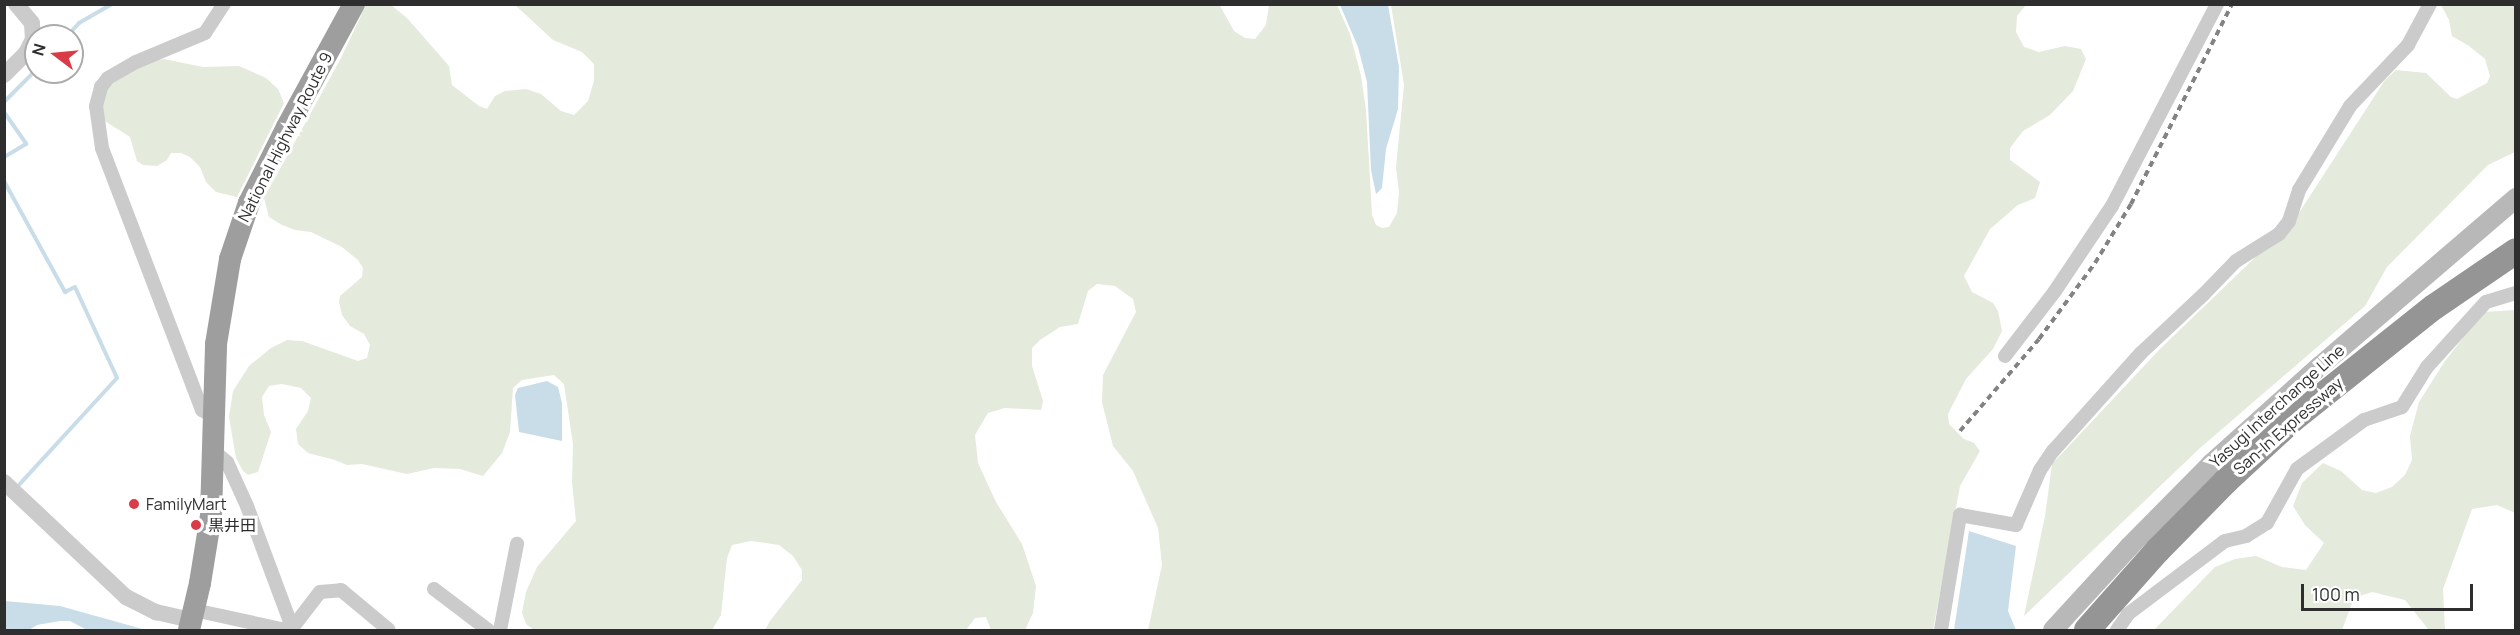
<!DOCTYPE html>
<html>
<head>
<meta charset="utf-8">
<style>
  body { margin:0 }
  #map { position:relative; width:2520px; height:635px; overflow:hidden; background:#fff; font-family:Manrope,"Noto Sans JP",sans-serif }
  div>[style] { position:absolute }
  .green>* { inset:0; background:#e4eadc }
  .water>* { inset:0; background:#c9dde9 }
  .stream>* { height:4px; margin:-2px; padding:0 2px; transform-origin:2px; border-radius:2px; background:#c9dde9 }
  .minor>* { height:14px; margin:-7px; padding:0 7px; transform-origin:7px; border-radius:7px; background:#cbcbcb }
  .tertiary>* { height:16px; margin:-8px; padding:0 8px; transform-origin:8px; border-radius:8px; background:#cbcbcb }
  .secondary>* { height:20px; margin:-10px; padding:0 10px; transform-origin:10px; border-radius:10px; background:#b8b8b8 }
  .trunk>* { height:22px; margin:-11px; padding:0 11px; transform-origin:11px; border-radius:11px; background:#9e9e9e }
  .motorway>* { height:26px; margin:-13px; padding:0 13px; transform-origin:13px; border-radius:13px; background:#959595 }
  .rail>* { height:4px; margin-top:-2px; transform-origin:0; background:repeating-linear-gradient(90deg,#838383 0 6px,transparent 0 10.5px) }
  .dots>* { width:16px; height:16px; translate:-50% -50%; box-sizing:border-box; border:3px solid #fff; border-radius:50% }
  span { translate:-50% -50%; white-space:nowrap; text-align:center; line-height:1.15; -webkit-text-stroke:6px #fff; paint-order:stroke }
  .street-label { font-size:16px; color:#2e2e2e }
  .poi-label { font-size:16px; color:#2e2e2e }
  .left { translate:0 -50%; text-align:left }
  .frame { position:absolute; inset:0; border:6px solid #2e2e2e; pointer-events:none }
  .north { position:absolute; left:24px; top:24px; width:60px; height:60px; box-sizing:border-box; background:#fff; border:2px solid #ababab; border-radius:50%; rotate:286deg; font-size:16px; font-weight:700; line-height:24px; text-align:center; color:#2e2e2e }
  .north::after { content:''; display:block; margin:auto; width:21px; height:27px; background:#d93b47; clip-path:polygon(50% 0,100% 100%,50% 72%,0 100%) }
  .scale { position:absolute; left:2301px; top:584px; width:172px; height:27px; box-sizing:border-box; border:3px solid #2e2e2e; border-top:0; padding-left:8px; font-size:18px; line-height:21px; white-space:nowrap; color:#2e2e2e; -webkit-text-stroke:4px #fff; paint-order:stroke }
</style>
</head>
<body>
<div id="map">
  <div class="green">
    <i style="clip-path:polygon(1219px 4px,1234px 31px,1245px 38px,1255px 39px,1266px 25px,1269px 5px,1337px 5px,1350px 34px,1361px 76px,1366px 110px,1372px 215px,1376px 225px,1382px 228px,1389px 227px,1397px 213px,1399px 193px,1396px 167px,1404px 85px,1391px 5px,2026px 5px,2017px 16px,2016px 32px,2024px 47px,2039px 52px,2065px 46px,2081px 49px,2086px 59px,2073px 91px,2050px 115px,2023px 131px,2010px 148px,2010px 160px,2040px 182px,2035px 198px,2018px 205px,1990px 229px,1964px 276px,1972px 292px,1993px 303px,1998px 311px,2002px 331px,1993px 349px,1966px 379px,1948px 414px,1949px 424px,1964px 439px,1974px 443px,1980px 451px,1960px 486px,1933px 630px,1148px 630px,1162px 565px,1158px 528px,1133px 471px,1113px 446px,1102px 402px,1103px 375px,1136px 312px,1133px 299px,1115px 286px,1097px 284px,1088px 291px,1078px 324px,1060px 327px,1040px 340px,1032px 348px,1032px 366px,1043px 401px,1041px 410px,1005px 408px,988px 413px,975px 435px,978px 463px,996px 502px,1022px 544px,1036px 586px,1033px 613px,1025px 630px,991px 630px,986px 617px,975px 618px,966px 630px,765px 630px,770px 621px,802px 580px,802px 570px,793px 556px,779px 545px,751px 541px,732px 545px,727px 558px,721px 615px,712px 630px,534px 630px,526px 624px,522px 613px,526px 592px,537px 567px,576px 521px,572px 482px,573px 444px,564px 384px,554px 375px,522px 380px,513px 388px,510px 432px,502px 453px,483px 476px,460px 469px,434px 468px,407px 474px,362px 464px,347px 465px,335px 460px,308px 453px,298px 444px,296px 429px,308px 411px,311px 398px,301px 388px,282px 384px,269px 386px,262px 397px,264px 415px,271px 432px,258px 472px,248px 475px,243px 471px,236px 458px,229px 417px,233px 391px,249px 366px,271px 348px,287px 340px,302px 341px,358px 361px,367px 358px,370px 345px,364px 334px,350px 326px,342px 315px,339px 302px,340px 296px,362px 277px,363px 268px,358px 260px,342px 247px,311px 232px,295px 230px,282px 225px,269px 217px,264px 198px,341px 58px,366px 5px,391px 5px,407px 18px,449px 66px,452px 85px,479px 106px,487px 109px,495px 96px,505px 91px,526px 89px,541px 94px,561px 111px,574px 115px,588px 101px,594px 81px,594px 64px,582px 52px,553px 40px,515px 5px)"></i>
    <i style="clip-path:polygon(2441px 5px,2515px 5px,2515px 152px,2488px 165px,2387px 267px,2365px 306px,2200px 448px,2024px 616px,2045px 516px,2052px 464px,2160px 349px,2295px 219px,2385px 80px,2396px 70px,2426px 73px,2451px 97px,2457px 99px,2487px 83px,2490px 76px,2485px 59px,2469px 46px,2452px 36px,2449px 20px)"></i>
    <i style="clip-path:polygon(164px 59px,203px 67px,239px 66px,266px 78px,278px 89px,284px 103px,237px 197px,216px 192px,206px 182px,200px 167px,190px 157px,181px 153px,171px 153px,167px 160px,157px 166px,143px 165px,137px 161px,130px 137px,100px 118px,105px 91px,119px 78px,148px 62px)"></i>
    <i style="clip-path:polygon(2515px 310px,2515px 513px,2497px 505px,2472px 509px,2443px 589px,2445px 630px,2428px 629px,2405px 600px,2372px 592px,2354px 598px,2342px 630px,2154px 630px,2215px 567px,2235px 559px,2256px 556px,2282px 567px,2306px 570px,2324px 543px,2305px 525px,2293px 506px,2302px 483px,2323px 463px,2341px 471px,2362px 490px,2376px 493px,2392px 487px,2405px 475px,2412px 460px,2410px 436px,2419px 402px,2445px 361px,2483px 312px)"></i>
  </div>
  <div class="water">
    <i style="clip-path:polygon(1340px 5px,1388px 5px,1399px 67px,1398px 109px,1386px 149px,1382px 188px,1376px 194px,1371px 170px,1367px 82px,1358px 47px)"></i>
    <i style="clip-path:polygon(547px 381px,558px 387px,562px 403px,562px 441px,519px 432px,515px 395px,518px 388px)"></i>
    <i style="clip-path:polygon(1969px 531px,2016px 546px,2008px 611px,2016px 630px,1954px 630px)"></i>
    <i style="clip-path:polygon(5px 601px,60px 606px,146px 630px,87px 630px,70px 621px,60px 621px,37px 625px,29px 630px,5px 630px)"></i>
  </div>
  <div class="stream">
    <i style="left:67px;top:36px;width:18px;rotate:-47deg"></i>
    <i style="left:79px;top:23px;width:38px;rotate:-30deg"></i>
    <i style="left:4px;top:102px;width:45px;rotate:-45deg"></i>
    <i style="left:4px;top:112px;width:39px;rotate:55deg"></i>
    <i style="left:26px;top:144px;width:26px;rotate:149deg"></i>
    <i style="left:4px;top:181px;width:127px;rotate:61.2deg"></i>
    <i style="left:65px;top:292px;width:11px;rotate:-27deg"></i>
    <i style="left:75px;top:287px;width:100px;rotate:65.2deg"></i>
    <i style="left:117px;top:378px;width:144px;rotate:132.5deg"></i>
  </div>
  <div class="minor">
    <i style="left:2005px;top:356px;width:82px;rotate:-52.4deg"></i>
    <i style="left:2055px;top:291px;width:102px;rotate:-56.2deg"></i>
    <i style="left:2112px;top:206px;width:228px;rotate:-62.5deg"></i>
    <i style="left:214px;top:417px;width:14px;rotate:-150deg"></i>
    <i style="left:202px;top:410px;width:280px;rotate:-110.9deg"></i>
    <i style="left:102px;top:148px;width:42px;rotate:-98.1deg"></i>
    <i style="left:96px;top:106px;width:20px;rotate:-75deg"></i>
    <i style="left:101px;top:87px;width:11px;rotate:-52deg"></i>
    <i style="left:108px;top:78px;width:32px;rotate:-30deg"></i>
    <i style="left:136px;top:62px;width:75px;rotate:-22.8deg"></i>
    <i style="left:205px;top:33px;width:35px;rotate:-57deg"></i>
    <i style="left:215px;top:452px;width:16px;rotate:40deg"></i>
    <i style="left:227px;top:462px;width:48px;rotate:65.6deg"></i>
    <i style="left:247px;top:506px;width:132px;rotate:69.6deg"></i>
    <i style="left:434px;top:589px;width:68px;rotate:37.2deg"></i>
    <i style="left:194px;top:610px;width:94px;rotate:12.3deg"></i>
    <i style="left:293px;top:627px;width:44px;rotate:-52.4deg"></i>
    <i style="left:320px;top:592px;width:21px;rotate:-5deg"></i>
    <i style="left:341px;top:590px;width:62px;rotate:39.8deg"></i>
    <i style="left:500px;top:630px;width:88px;rotate:-78.8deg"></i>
    <i style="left:1941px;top:630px;width:117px;rotate:-80.6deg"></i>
    <i style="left:1960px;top:515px;width:57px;rotate:10.1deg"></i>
    <i style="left:2016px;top:525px;width:60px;rotate:-66.4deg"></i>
    <i style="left:2040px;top:470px;width:23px;rotate:-56deg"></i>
    <i style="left:2053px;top:451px;width:132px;rotate:-48.1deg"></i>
    <i style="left:2141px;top:353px;width:85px;rotate:-43.1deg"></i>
    <i style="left:2203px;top:295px;width:47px;rotate:-45.9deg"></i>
    <i style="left:2236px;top:261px;width:51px;rotate:-32.1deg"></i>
    <i style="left:2279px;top:234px;width:16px;rotate:-52deg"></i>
    <i style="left:2289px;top:221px;width:33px;rotate:-72deg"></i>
    <i style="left:2299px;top:190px;width:98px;rotate:-58.7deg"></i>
    <i style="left:2350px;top:106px;width:84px;rotate:-46.4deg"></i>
    <i style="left:2408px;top:45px;width:47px;rotate:-61.8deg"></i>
    <i style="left:2117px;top:630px;width:19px;rotate:-55deg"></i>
    <i style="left:2128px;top:614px;width:121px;rotate:-37deg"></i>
    <i style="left:2225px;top:541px;width:22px;rotate:-13deg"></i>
    <i style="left:2246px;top:536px;width:25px;rotate:-32deg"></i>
    <i style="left:2267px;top:523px;width:62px;rotate:-60.9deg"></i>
    <i style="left:2297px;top:469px;width:83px;rotate:-36.2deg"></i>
    <i style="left:2364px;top:420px;width:40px;rotate:-18.9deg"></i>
    <i style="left:2402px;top:407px;width:47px;rotate:-58deg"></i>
    <i style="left:2427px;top:367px;width:88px;rotate:-47.8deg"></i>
    <i style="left:2486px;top:302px;width:31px;rotate:-17deg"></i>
  </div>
  <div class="tertiary">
    <i style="left:4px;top:75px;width:31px;rotate:-45deg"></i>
    <i style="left:26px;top:53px;width:16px;rotate:-63deg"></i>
    <i style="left:33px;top:39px;width:16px;rotate:-94deg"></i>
    <i style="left:32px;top:23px;width:25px;rotate:-130deg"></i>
    <i style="left:4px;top:482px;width:168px;rotate:43.3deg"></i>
    <i style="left:126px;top:597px;width:34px;rotate:27deg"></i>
    <i style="left:156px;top:612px;width:37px;rotate:13deg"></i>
  </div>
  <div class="secondary">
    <i style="left:2053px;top:630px;width:113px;rotate:-47.5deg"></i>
    <i style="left:2129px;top:547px;width:117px;rotate:-45.3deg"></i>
    <i style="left:2211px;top:464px;width:147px;rotate:-42deg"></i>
    <i style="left:2320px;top:366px;width:258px;rotate:-40.6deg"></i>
  </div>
  <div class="trunk">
    <i style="left:189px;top:630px;width:48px;rotate:-76.8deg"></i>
    <i style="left:200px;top:583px;width:69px;rotate:-80.8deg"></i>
    <i style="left:211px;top:515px;width:171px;rotate:-88.3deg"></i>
    <i style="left:216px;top:344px;width:86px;rotate:-80.6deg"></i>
    <i style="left:230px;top:259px;width:59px;rotate:-71.3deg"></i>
    <i style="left:249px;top:203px;width:85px;rotate:-63.4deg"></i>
    <i style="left:287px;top:127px;width:140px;rotate:-61.4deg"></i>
  </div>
  <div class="motorway">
    <i style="left:2087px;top:630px;width:107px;rotate:-48.4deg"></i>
    <i style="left:2158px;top:550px;width:97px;rotate:-45.4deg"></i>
    <i style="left:2226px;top:481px;width:91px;rotate:-42.8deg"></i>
    <i style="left:2293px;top:419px;width:180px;rotate:-38.5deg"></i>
    <i style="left:2434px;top:307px;width:99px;rotate:-34.3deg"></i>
  </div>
  <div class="rail">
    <i style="left:1960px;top:431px;width:121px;rotate:-49.3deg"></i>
    <i style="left:2039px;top:339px;width:94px;rotate:-53.6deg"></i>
    <i style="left:2095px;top:263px;width:69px;rotate:-58.6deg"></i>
    <i style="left:2131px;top:204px;width:224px;rotate:-63.2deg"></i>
  </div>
  <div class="dots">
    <i style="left:134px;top:504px;background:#d93b47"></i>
    <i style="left:196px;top:525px;background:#d93b47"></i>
  </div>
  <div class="street-label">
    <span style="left:285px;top:137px;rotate:-63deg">National Highway Route 9</span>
    <span style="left:2277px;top:406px;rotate:-42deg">Yasugi Interchange Line</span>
    <span style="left:2288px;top:426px;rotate:-41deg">San-In Expressway</span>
  </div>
  <div class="poi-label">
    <span class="left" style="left:146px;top:504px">FamilyMart</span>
    <span class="left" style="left:208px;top:525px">黒井田</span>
  </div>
  <div class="frame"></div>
  <div class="north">N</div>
  <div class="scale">100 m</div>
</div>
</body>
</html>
